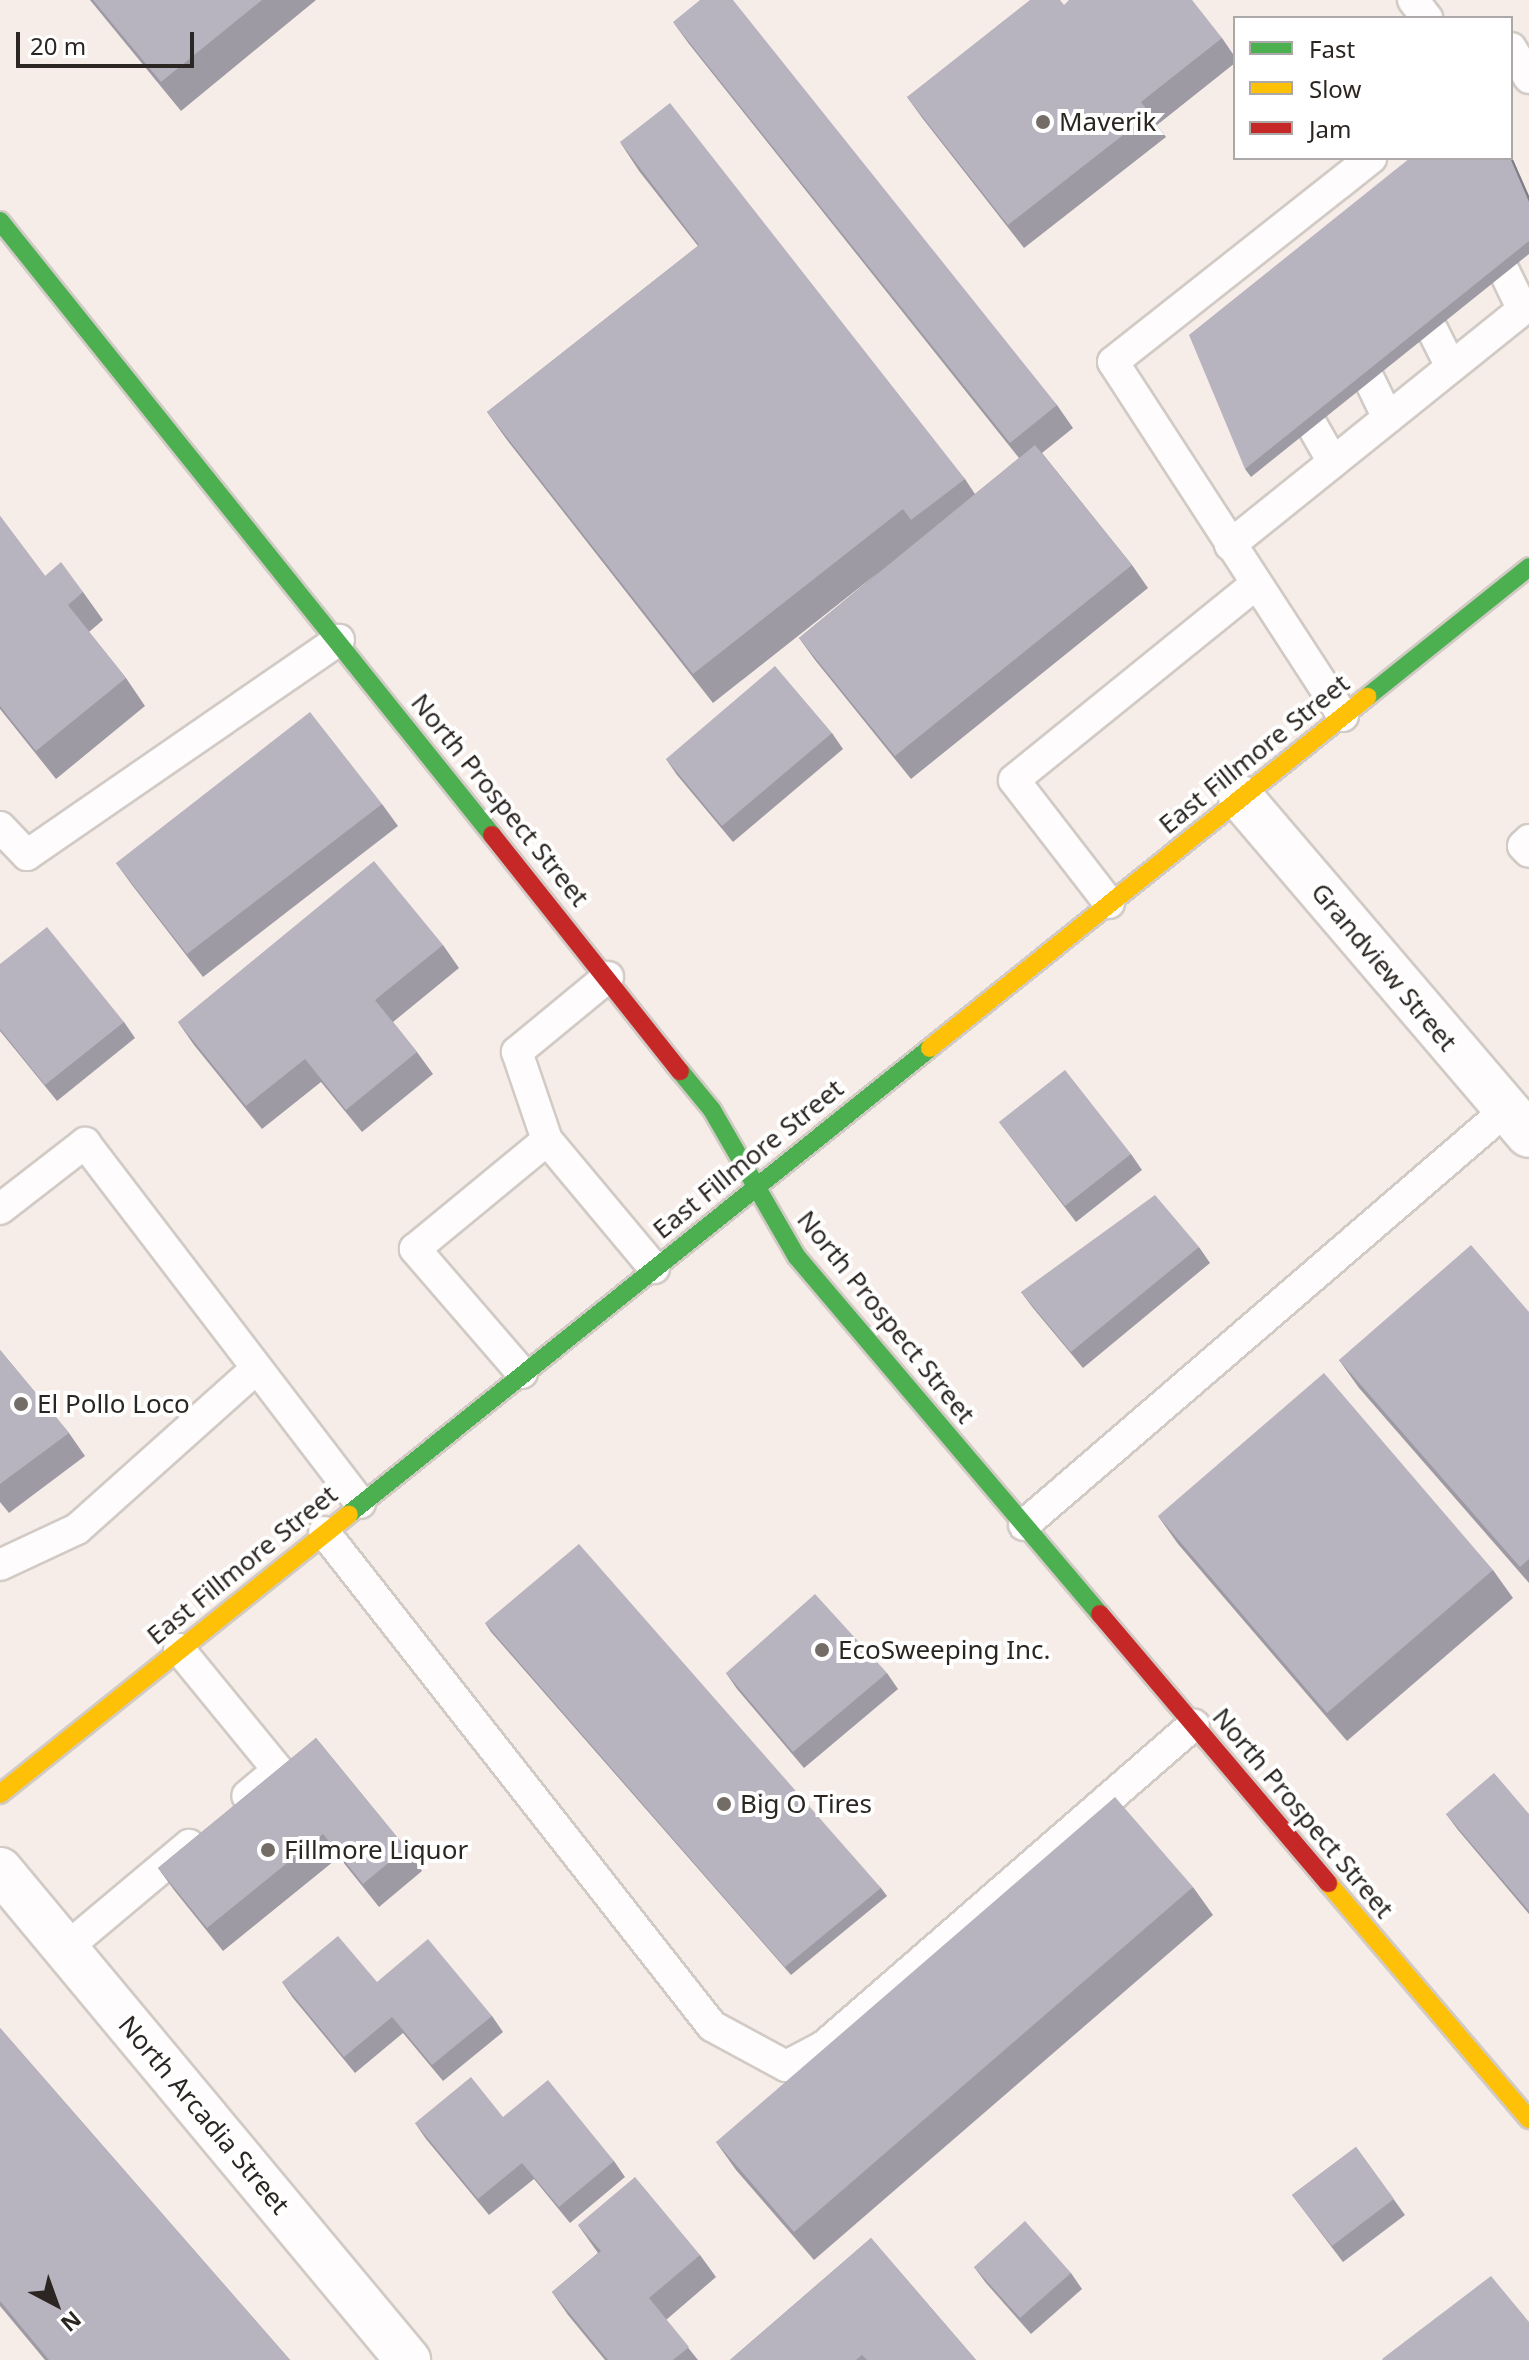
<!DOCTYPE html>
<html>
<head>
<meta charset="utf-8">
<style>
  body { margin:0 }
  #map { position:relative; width:1529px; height:2360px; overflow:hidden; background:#f7ede8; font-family:"Noto Sans",sans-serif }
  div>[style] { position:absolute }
  .roads { filter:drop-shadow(2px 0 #d1cac5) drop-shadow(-2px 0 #d1cac5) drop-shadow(0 2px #d1cac5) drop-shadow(0 -2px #d1cac5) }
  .lane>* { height:30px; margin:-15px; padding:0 15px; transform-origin:15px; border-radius:15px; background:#fefcfc }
  .street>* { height:44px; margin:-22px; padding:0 22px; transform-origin:22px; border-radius:22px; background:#fefcfc }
  .fast>* { height:18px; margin:-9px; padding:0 9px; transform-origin:9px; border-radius:9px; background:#4caf50 }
  .slow>* { height:18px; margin:-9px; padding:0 9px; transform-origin:9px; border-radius:9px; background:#ffc107 }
  .jam>* { height:18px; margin:-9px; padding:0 9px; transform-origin:9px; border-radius:9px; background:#c62828 }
  .wall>* { inset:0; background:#9d9aa4 }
  .shaded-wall>* { inset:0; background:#807d86 }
  .building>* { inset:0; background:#b7b3bf }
  .dots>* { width:22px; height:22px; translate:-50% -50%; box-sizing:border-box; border:4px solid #fff; border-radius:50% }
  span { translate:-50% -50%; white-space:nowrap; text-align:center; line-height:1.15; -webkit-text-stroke:8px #fff; paint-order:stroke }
  .poi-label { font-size:26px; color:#2c2622 }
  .left { translate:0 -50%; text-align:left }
  .street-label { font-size:26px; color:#2c2622 }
  .legend { position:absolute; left:1233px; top:16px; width:280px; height:144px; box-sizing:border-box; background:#fff; border:2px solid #aba8a7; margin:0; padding:10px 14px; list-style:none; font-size:24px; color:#2c2622 }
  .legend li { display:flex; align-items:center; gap:16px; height:40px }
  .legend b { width:40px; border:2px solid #aba8a7 }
  .north { position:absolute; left:16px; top:2264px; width:80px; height:80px; -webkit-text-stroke:6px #fff; paint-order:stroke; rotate:139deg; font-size:22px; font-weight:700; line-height:32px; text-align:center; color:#2c2622 }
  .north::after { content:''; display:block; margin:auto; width:28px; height:36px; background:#2c2622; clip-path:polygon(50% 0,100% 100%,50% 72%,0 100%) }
  .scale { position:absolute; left:16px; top:32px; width:178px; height:36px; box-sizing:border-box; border:4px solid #2c2622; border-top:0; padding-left:10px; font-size:24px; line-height:28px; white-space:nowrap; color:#2c2622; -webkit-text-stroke:6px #fff; paint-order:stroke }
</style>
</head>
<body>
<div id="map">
  <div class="roads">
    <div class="lane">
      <i style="left:1413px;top:0;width:23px;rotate:52deg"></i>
      <i style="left:1511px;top:48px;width:35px;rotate:59deg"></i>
      <i style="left:1505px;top:273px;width:41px;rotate:64.1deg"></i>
      <i style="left:1433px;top:331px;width:40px;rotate:63.4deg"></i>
      <i style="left:1370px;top:381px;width:41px;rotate:64.1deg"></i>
      <i style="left:1313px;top:427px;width:40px;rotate:60.3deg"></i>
      <i style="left:1230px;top:545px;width:383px;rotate:-38.8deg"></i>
      <i style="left:1343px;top:716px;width:422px;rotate:-123deg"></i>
      <i style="left:1113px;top:362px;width:329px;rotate:-38.3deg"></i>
      <i style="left:0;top:827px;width:39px;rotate:46deg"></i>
      <i style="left:27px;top:855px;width:379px;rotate:-34.6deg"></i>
      <i style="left:1529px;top:840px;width:8px;rotate:135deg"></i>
      <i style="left:1523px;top:846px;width:8px;rotate:45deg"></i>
      <i style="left:1109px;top:903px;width:155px;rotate:-127.7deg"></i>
      <i style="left:1014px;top:780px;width:310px;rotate:-39deg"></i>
      <i style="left:547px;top:1140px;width:167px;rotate:50.1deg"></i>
      <i style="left:0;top:1209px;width:108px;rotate:-37.8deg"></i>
      <i style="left:85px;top:1143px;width:453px;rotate:52.6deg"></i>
      <i style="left:522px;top:1373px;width:164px;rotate:-130.8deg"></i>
      <i style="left:415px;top:1249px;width:171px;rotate:-39.5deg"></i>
      <i style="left:547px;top:1140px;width:93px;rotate:-108.8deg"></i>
      <i style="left:517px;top:1052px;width:118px;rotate:-39.5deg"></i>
      <i style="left:1024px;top:1525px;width:636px;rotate:-40.73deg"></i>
      <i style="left:324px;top:1532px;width:628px;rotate:51.85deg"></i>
      <i style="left:712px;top:2026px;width:84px;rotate:28.4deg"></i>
      <i style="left:786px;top:2066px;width:43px;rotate:-27.8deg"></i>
      <i style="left:824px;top:2046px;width:490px;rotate:-41deg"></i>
      <i style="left:0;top:1565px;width:85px;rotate:-25.1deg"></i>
      <i style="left:77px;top:1529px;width:241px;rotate:-41.8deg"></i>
      <i style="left:179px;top:1649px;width:156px;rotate:50.7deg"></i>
      <i style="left:278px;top:1770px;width:40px;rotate:140deg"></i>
      <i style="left:65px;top:1949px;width:162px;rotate:-40deg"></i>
    </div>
    <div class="street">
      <i style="left:1241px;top:798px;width:443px;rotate:49.5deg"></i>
      <i style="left:0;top:1870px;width:638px;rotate:50.22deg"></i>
    </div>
    <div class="fast">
      <i style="left:0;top:221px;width:787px;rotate:51.29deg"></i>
      <i style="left:1367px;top:697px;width:208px;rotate:-38.7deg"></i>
      <i style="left:680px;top:1071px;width:50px;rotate:50.6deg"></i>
      <i style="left:712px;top:1110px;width:170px;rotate:60deg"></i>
      <i style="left:797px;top:1257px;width:468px;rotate:49.7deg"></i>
      <i style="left:349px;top:1514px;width:745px;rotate:-38.73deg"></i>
    </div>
    <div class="slow">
      <i style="left:930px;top:1048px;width:561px;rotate:-38.77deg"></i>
      <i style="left:0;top:1794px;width:447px;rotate:-38.7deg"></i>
      <i style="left:1328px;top:1883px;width:310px;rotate:49.6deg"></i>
    </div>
    <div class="jam">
      <i style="left:492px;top:835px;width:302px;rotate:51.5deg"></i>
      <i style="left:1100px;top:1614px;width:353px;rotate:49.7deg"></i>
    </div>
  </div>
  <div class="wall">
    <i style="clip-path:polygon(90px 0,316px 0,181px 111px)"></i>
    <i style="clip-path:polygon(1064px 5px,1222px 38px,1235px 57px,1235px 63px,1157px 125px,1166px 137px,1024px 248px,923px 119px,907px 97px)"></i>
    <i style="clip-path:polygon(673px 22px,1057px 405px,1073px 428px,1042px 453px,1132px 565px,1148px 588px,911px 779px,815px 660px,799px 638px,879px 572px,713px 703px,507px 440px,487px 412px,698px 246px,639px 171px,620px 142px,965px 479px,975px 494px,1019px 458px,689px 44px)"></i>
    <i style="clip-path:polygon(1511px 155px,1529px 196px,1529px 254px,1251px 477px,1245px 469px)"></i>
    <i style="clip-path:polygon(0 516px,45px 576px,83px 592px,103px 620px,89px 632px,126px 678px,145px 706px,56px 779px,0 709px)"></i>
    <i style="clip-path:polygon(832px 733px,843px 749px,733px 842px,677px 775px,666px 759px)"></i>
    <i style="clip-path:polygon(382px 804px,398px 826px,203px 977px,132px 885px,116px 863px)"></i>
    <i style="clip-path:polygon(443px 945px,459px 968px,393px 1022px,417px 1052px,433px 1074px,362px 1132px,321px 1082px,262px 1129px,194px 1045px,178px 1022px)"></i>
    <i style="clip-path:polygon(0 964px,124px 1022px,135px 1038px,57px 1101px,0 1031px)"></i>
    <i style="clip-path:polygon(999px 1122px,1131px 1154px,1142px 1170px,1076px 1222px)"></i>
    <i style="clip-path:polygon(1199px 1247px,1210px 1263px,1083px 1368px,1033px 1308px,1021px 1292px)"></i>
    <i style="clip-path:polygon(1529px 1312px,1529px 1583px,1359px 1388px,1339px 1360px)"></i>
    <i style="clip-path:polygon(0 1350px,69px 1433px,85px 1456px,9px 1513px,0 1502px)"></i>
    <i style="clip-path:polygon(1158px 1516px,1493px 1570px,1513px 1598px,1347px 1741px,1178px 1544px)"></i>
    <i style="clip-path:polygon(485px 1623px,881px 1888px,887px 1896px,791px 1975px,491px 1632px)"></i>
    <i style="clip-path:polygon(726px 1673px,887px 1673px,898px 1689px,804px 1768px,737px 1689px)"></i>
    <i style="clip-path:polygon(316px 1738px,406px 1848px,422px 1871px,379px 1907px,339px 1857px,223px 1951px,174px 1890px,158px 1868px)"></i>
    <i style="clip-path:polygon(1446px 1814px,1529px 1814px,1529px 1914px,1458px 1830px)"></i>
    <i style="clip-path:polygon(1193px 1887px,1213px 1915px,814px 2260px,736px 2170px,716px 2142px)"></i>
    <i style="clip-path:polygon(282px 1982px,377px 1982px,492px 2016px,503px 2032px,443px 2081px,403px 2033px,355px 2073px,293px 1998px)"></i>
    <i style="clip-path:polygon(0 2028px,290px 2360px,45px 2360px,0 2306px)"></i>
    <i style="clip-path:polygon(503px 2117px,614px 2161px,625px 2177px,570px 2223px,534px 2179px,489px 2215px,426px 2139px,415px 2123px)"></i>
    <i style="clip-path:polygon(1356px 2147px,1405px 2215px,1343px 2262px,1292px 2195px)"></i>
    <i style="clip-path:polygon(578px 2225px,700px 2255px,716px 2277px,666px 2320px,698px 2360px,605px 2360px,568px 2315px,552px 2292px,598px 2253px)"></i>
    <i style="clip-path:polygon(871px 2238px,976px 2360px,730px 2360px)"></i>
    <i style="clip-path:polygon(974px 2267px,1071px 2273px,1082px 2289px,1031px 2334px,986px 2283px)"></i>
  </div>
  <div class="shaded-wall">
    <i style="clip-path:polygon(1511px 155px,1529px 196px,1529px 202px,1510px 158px)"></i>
  </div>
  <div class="building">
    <i style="clip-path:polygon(93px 0,262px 0,161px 82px)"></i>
    <i style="clip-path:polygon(700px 0,733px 0,1057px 405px,1010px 443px,673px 22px)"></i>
    <i style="clip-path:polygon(1030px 0,1060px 0,1064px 5px,1069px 0,1192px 0,1222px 38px,1141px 102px,1150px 114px,1008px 225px,907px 97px)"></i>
    <i style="clip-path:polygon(670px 103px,965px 479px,911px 520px,903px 509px,693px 674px,487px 412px,699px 245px,620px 142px)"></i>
    <i style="clip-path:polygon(1410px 158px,1510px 158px,1529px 202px,1529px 241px,1245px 469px,1189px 335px)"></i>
    <i style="clip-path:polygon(1035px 445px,1132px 565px,895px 756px,799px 638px)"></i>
    <i style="clip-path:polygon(0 516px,45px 576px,61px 562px,83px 592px,68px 605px,126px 678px,36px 751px,0 706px)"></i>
    <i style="clip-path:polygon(775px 666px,832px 733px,722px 826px,666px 759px)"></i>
    <i style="clip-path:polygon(310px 712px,382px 804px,187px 954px,116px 863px)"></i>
    <i style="clip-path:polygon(374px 861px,443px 945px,375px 1000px,417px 1052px,346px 1110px,305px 1059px,246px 1106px,178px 1022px)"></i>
    <i style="clip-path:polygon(47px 927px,124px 1022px,45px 1085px,0 1029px,0 964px)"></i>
    <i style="clip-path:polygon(1065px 1070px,1131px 1154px,1065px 1206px,999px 1122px)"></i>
    <i style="clip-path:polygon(1155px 1195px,1199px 1247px,1071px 1352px,1021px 1292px)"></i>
    <i style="clip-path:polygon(1471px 1245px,1529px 1312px,1529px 1559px,1520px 1567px,1339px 1360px)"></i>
    <i style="clip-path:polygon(0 1350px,69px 1433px,0 1484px)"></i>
    <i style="clip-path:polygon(1324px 1373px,1493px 1570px,1327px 1713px,1158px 1516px)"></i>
    <i style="clip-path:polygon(579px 1544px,881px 1888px,785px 1967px,485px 1623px)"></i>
    <i style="clip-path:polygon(815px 1594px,887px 1673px,793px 1752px,726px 1673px)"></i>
    <i style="clip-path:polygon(316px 1738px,406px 1848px,363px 1884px,323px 1834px,207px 1928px,158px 1868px)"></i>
    <i style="clip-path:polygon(1494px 1773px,1529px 1814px,1529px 1911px,1446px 1814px)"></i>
    <i style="clip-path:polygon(1115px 1797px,1193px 1887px,794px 2232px,716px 2142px)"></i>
    <i style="clip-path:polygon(338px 1936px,377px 1982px,428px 1939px,492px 2016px,432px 2065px,392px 2017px,344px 2057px,282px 1982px)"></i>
    <i style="clip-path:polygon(0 2028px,290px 2360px,49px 2360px,0 2301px)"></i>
    <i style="clip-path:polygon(471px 2077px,503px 2117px,548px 2080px,614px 2161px,559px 2207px,522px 2163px,478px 2199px,415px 2123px)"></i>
    <i style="clip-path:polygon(1356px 2147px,1394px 2199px,1332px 2246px,1292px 2195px)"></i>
    <i style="clip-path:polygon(635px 2177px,700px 2255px,649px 2298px,689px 2347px,673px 2360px,608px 2360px,552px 2292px,601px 2251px,578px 2225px)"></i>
    <i style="clip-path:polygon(1025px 2221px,1071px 2273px,1020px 2318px,974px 2267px)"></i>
    <i style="clip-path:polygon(871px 2238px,976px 2360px,867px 2360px,862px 2355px,856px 2360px,730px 2360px)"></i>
    <i style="clip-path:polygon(1491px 2276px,1529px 2322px,1529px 2360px,1383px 2360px,1382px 2359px)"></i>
  </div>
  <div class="dots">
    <i style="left:1043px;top:122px;background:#736c67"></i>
    <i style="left:21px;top:1404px;background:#736c67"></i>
    <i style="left:822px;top:1650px;background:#736c67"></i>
    <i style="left:724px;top:1804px;background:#736c67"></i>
    <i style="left:268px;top:1850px;background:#736c67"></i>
  </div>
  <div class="poi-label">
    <span class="left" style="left:1059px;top:122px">Maverik</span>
    <span class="left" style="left:37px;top:1404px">El Pollo Loco</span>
    <span class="left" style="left:838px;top:1650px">EcoSweeping Inc.</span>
    <span class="left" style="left:740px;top:1804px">Big O Tires</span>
    <span class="left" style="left:284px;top:1850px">Fillmore Liquor</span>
  </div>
  <div class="street-label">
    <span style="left:1254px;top:754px;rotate:-39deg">East Fillmore Street</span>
    <span style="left:500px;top:800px;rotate:51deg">North Prospect Street</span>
    <span style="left:1384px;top:967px;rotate:50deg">Grandview Street</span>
    <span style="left:748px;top:1159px;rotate:-39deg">East Fillmore Street</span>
    <span style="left:886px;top:1317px;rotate:51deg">North Prospect Street</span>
    <span style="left:242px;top:1565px;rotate:-39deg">East Fillmore Street</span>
    <span style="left:1303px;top:1813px;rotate:50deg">North Prospect Street</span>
    <span style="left:204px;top:2115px;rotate:50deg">North Arcadia Street</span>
  </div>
  <ul class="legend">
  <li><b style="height:10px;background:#4caf50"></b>Fast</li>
  <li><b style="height:10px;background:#ffc107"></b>Slow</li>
  <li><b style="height:10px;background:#c62828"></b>Jam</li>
  </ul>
  <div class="north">N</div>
  <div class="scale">20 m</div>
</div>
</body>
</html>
